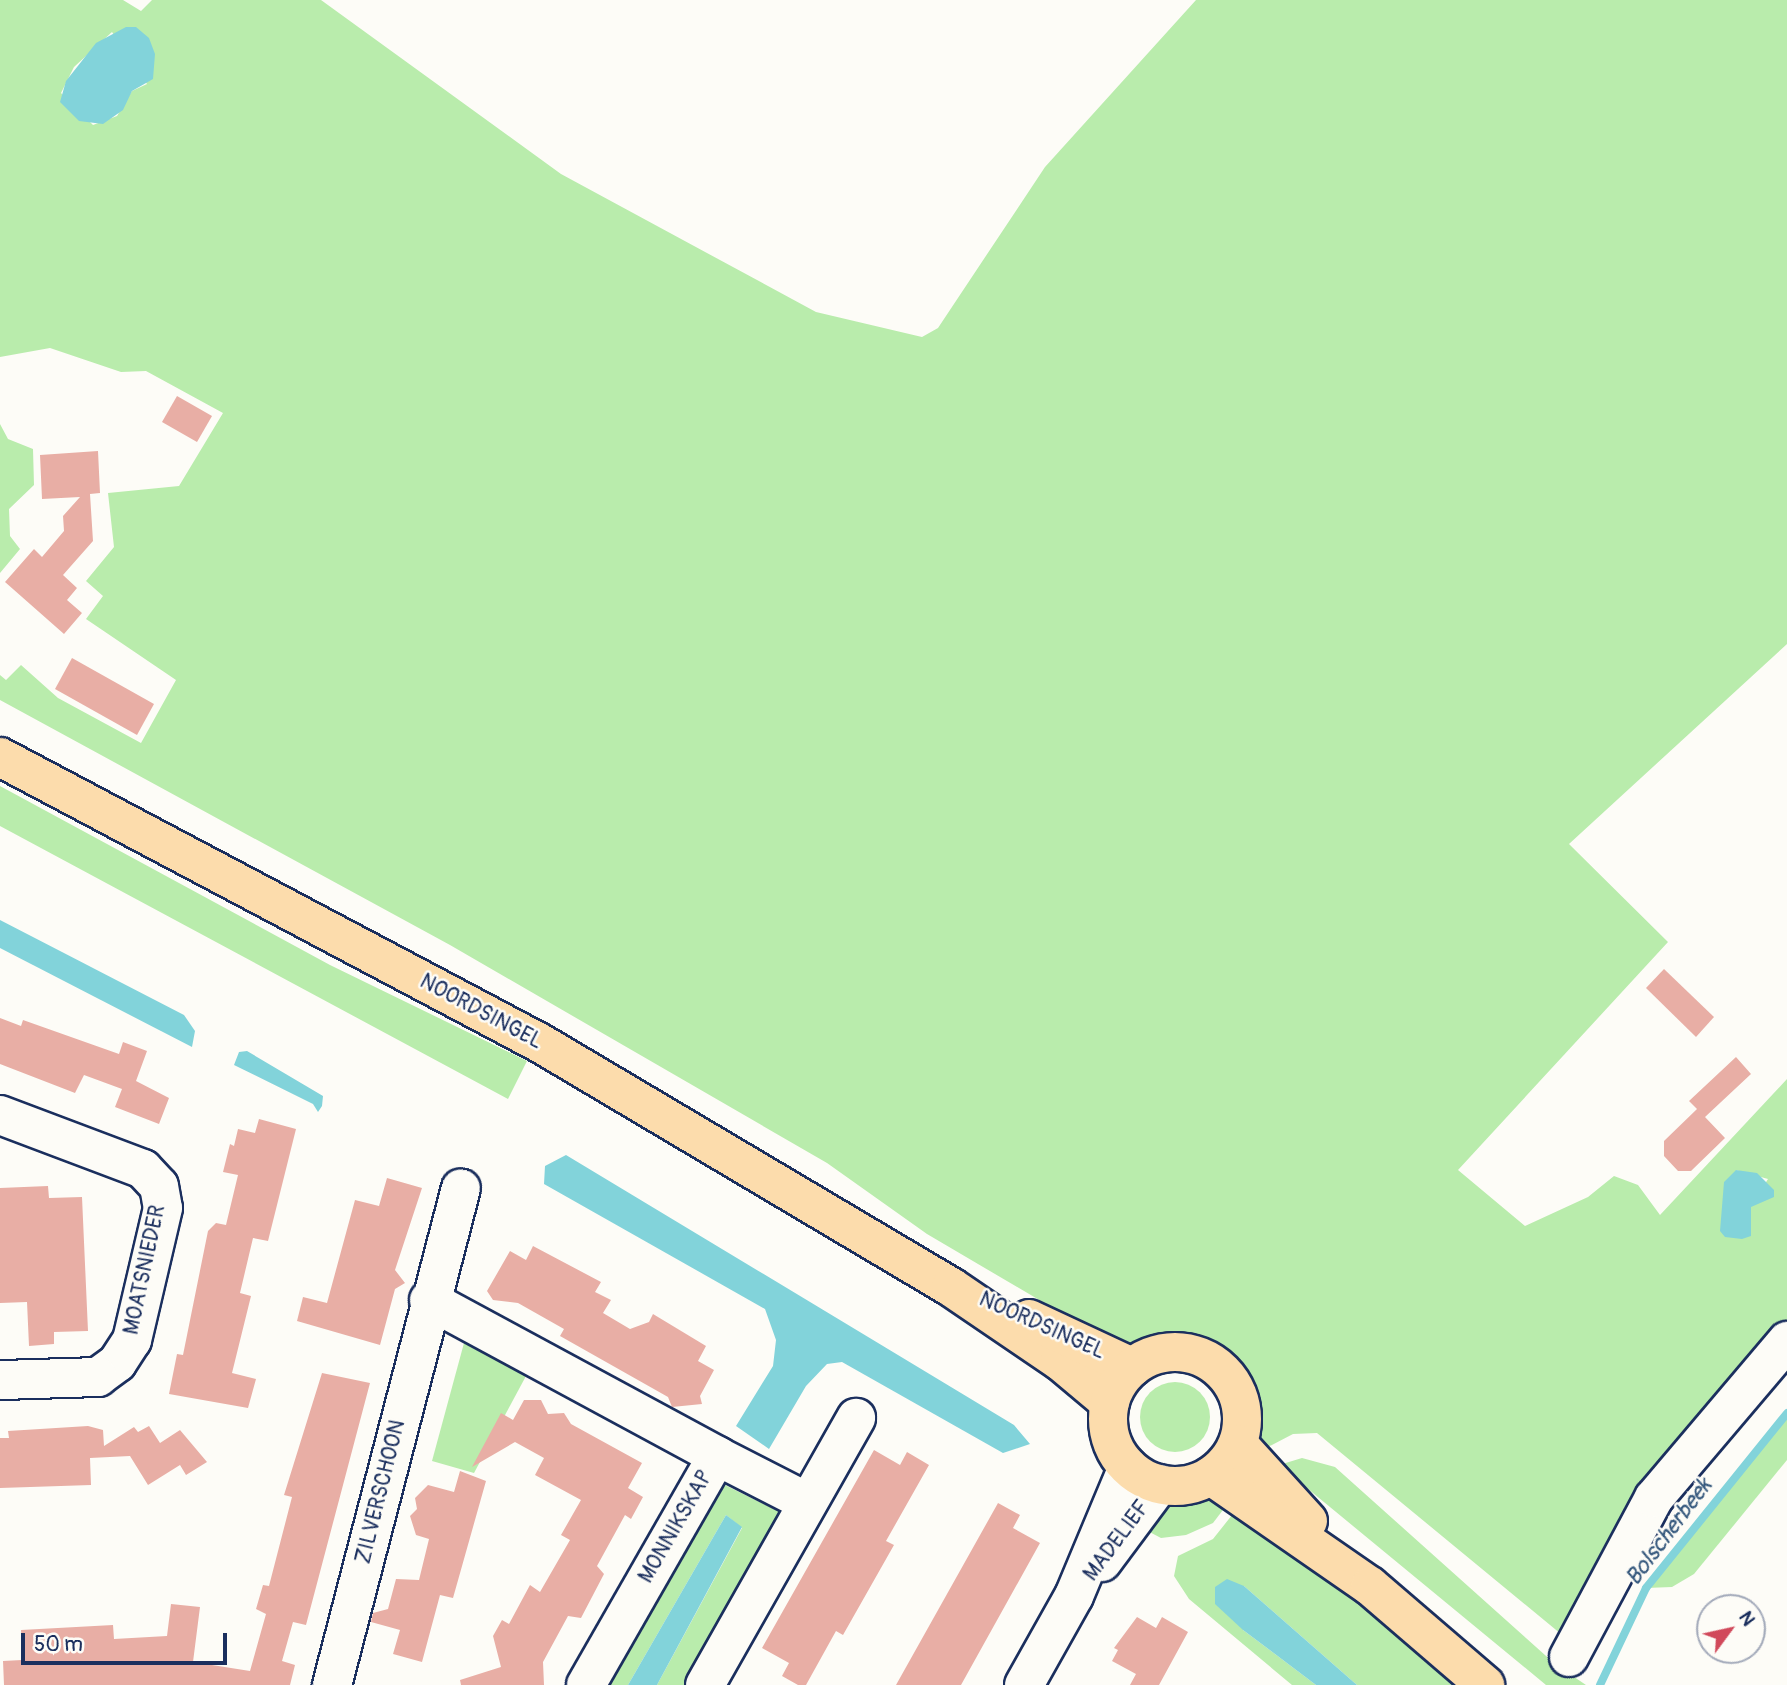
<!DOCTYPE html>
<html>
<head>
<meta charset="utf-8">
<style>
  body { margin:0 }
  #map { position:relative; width:1787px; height:1685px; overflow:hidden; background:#fdfcf7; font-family:Pangolin,sans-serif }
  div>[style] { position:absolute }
  .green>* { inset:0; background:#b9ecac }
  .round { border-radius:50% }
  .water>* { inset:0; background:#82d3da }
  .stream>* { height:8px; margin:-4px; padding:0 4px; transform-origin:4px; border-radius:4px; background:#82d3da }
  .building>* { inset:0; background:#e8aea5 }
  .roads { filter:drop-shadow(2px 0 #1b2f5e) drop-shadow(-2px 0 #1b2f5e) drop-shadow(0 2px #1b2f5e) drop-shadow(0 -2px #1b2f5e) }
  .minor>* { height:38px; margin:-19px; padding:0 19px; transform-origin:19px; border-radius:19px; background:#fdfcf7 }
  .major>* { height:38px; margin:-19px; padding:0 19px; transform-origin:19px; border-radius:19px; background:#fcdcac }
  .major>.ring { margin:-19px; padding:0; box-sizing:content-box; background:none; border:38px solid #fcdcac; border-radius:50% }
  span { translate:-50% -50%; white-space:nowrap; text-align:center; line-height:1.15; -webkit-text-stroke:5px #fdfcf7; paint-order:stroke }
  .street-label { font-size:21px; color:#1b2f5e }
  .water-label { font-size:23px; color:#35587d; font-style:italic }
  .north { position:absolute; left:1696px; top:1594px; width:70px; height:70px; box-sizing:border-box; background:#fdfcf7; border:2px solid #a3aaba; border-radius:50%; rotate:57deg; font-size:19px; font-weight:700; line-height:28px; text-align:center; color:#1b2f5e }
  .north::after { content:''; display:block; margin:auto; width:24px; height:32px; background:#d1495b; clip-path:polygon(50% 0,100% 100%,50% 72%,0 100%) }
  .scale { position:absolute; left:21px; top:1633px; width:206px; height:32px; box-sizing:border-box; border:4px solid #1b2f5e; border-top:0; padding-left:9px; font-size:21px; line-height:24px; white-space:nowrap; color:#1b2f5e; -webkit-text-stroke:5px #fdfcf7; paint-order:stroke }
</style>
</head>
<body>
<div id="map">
  <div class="green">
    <i style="clip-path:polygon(evenodd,0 0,123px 0,141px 11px,152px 0,321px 0,561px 174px,816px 312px,922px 337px,938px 328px,1045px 167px,1196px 0,1787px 0,1787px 644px,1569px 844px,1668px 942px,1458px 1170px,1525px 1226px,1588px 1197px,1614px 1176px,1638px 1185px,1660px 1215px,1787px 1079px,1787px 1320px,1689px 1438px,1567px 1639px,1317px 1433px,1293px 1434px,1264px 1449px,1251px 1393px,1224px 1353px,1199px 1343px,1120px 1343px,1063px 1314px,927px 1234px,827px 1163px,450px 945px,0 700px,0 675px,6px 680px,21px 665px,58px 698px,141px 743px,176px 680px,86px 619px,103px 596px,86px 581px,114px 547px,108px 493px,179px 486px,223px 413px,146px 371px,121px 372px,50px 348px,0 357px,0 0,112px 32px,147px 84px,132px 91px,117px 116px,93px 125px,61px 93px,74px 67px,112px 32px,0 0,1736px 1170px,1768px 1179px,1751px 1206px,1751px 1236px,1746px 1236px,1736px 1170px)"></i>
    <i style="clip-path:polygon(0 424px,8px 439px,33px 449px,34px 485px,9px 509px,10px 536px,20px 549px,0 573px)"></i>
    <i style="clip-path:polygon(0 786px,330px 965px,527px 1061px,508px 1099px,0 826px)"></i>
    <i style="clip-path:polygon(464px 1343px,526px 1376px,474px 1473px,432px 1461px)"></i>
    <i class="round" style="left:1140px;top:1382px;width:70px;height:70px"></i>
    <i style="clip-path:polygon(1787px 1413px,1787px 1460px,1694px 1574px,1672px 1587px,1646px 1588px)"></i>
    <i style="clip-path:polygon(1302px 1458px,1335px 1467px,1555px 1664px,1586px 1685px,1546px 1685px,1279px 1465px)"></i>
    <i style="clip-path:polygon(725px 1485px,788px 1516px,696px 1685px,657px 1685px,742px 1528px,726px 1515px,628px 1685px,606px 1685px)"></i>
    <i style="clip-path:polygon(1194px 1497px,1229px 1502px,1213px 1523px,1186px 1535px,1161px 1538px,1140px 1527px,1157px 1512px)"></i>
    <i style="clip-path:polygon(1240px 1505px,1465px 1685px,1357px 1685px,1244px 1586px,1243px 1630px,1316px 1685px,1292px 1685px,1189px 1599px,1174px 1576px,1178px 1556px,1213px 1539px)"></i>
  </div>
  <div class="water">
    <i style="clip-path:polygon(126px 27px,136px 27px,149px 38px,155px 54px,153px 79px,132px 91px,123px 110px,103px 124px,79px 121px,60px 102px,66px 81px,96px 43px)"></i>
    <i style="clip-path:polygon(0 920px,184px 1015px,195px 1031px,192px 1047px,0 948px)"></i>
    <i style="clip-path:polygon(247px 1051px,323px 1096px,322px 1106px,318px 1112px,313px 1104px,234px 1065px,239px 1052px)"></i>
    <i style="clip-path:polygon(566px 1155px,1014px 1425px,1030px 1444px,1003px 1453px,842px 1362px,827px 1364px,806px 1386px,769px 1449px,736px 1426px,773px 1366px,776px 1340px,765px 1309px,544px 1184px,545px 1166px)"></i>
    <i style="clip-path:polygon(1736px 1170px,1757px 1173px,1774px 1190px,1774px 1197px,1751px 1207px,1751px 1236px,1742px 1239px,1725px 1237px,1720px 1231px,1724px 1182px)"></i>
    <i style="clip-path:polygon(726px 1515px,742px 1527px,657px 1685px,628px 1685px)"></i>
    <i style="clip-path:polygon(1227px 1579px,1244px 1586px,1357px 1685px,1316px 1685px,1243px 1630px,1215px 1604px,1215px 1587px)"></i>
  </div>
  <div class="stream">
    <i style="left:1600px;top:1685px;width:107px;rotate:-64.6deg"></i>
    <i style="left:1646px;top:1588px;width:225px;rotate:-51.1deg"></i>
  </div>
  <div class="building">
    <i style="clip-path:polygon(177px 396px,212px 416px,197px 442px,162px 422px)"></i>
    <i style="clip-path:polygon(98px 451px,100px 493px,90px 494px,93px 541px,63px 575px,77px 588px,67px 600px,82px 613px,64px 634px,5px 582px,34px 549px,42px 557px,64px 531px,63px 516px,80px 497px,42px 499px,40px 455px)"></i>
    <i style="clip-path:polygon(72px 658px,154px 704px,137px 735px,55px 689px)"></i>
    <i style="clip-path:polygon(1664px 969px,1714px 1017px,1696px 1037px,1646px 988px)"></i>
    <i style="clip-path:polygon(0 1018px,21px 1026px,23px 1020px,119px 1054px,123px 1042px,147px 1051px,136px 1081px,169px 1098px,159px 1124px,115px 1107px,122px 1089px,84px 1075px,75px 1093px,0 1064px)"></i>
    <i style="clip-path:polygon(1736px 1057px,1751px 1074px,1705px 1117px,1725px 1138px,1691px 1171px,1678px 1171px,1664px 1156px,1664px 1141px,1697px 1109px,1689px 1101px)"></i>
    <i style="clip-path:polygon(259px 1119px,296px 1129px,268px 1241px,253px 1238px,240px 1293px,251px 1296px,232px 1373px,256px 1379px,248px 1408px,169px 1394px,177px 1354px,183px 1355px,208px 1231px,216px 1223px,226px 1225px,238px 1175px,223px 1172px,230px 1144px,234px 1146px,238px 1129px,255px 1133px)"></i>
    <i style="clip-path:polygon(387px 1178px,422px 1188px,395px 1270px,405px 1283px,395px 1289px,380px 1345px,297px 1321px,303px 1297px,327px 1303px,355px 1200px,379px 1206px)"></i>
    <i style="clip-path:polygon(48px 1186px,49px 1198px,82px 1197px,88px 1331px,54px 1332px,54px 1344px,29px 1346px,27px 1302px,0 1303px,0 1188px)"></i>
    <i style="clip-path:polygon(533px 1246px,601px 1282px,595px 1292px,611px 1300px,603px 1313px,630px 1329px,649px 1322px,653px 1314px,706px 1346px,698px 1361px,714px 1370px,700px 1396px,702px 1404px,672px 1407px,668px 1397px,560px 1336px,564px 1329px,518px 1303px,493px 1300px,487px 1291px,510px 1251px,526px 1260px)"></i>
    <i style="clip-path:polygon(322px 1373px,370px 1383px,306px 1625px,293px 1622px,282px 1661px,295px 1665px,290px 1685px,4px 1685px,3px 1661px,22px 1660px,21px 1630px,113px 1625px,114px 1639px,167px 1636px,171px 1604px,200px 1607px,193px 1662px,250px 1671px,266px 1614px,256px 1609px,263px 1585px,269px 1586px,292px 1497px,284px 1495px)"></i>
    <i style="clip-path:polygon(524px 1400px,541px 1400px,548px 1414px,564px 1413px,571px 1424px,642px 1463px,628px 1488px,643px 1497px,631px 1519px,625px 1515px,597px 1566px,604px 1574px,581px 1618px,568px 1616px,543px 1662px,544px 1685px,461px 1685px,460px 1680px,501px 1667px,493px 1636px,502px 1620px,509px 1624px,530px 1585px,540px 1592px,570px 1540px,561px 1535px,581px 1500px,535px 1475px,544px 1458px,515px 1442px,472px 1467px,501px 1413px,513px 1420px)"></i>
    <i style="clip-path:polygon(88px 1426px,103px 1430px,104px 1446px,134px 1427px,138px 1432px,149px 1426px,160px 1443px,180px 1430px,207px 1462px,186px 1475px,180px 1465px,148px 1485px,130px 1456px,90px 1458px,91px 1485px,0 1488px,0 1438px,9px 1438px,8px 1431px)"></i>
    <i style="clip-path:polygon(874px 1450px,900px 1465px,907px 1452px,929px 1465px,886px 1541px,894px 1545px,843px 1635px,836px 1631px,806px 1685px,798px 1685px,782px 1676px,789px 1663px,762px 1648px)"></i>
    <i style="clip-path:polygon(460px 1471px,486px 1481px,453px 1598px,440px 1595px,422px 1662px,393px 1654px,400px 1630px,371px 1622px,373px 1613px,388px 1609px,396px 1579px,419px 1580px,429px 1539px,416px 1535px,410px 1516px,417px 1509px,415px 1498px,428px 1485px,454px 1492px)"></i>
    <i style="clip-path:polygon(998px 1503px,1020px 1515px,1013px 1528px,1040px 1543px,961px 1685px,896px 1685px)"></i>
    <i style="clip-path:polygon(1137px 1617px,1156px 1628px,1162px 1617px,1188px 1632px,1159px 1685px,1130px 1685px,1136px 1674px,1112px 1661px,1118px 1650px,1114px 1648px)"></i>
  </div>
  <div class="roads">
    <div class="minor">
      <i style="left:0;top:1115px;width:153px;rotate:20.7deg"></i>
      <i style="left:143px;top:1169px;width:23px;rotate:47deg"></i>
      <i style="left:159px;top:1186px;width:22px;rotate:80deg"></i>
      <i style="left:163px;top:1208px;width:136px;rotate:103.2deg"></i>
      <i style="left:132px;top:1340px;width:27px;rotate:123deg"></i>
      <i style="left:117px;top:1363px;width:24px;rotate:144deg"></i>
      <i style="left:98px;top:1377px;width:98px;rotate:178.2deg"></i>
      <i style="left:429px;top:1300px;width:328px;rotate:28.4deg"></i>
      <i style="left:1102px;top:1562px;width:97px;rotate:-53.4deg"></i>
      <i style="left:1569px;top:1657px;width:180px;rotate:-61.9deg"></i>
      <i style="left:1654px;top:1498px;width:206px;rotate:-49.7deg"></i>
      <i style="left:332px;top:1685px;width:513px;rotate:-75.45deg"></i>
      <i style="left:586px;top:1685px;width:264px;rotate:-60.2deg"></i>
      <i style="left:717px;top:1456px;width:101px;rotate:27.1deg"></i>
      <i style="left:705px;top:1685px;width:307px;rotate:-60.5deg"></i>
      <i style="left:1024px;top:1685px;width:102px;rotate:-60.7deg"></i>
      <i style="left:1074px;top:1596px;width:140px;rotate:-67.3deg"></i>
    </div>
    <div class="major">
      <i style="left:0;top:757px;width:611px;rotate:27.91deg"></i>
      <i style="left:540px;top:1043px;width:478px;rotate:30.7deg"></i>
      <i style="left:951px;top:1287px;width:132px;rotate:34.2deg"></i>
      <i style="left:1060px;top:1361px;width:65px;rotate:40deg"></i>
      <i style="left:1029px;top:1319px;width:114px;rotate:25deg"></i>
      <i class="ring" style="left:1108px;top:1352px;width:96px;height:96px"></i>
      <i style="left:1238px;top:1444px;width:104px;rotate:47.7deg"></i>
      <i style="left:1211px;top:1476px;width:193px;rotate:34.7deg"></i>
      <i style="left:1370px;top:1586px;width:152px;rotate:40.7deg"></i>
    </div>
  </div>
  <div class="street-label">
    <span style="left:481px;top:1012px;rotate:28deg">NOORDSINGEL</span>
    <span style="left:145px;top:1270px;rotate:-78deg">MOATSNIEDER</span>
    <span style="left:1042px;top:1326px;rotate:24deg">NOORDSINGEL</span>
    <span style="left:381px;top:1492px;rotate:-76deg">ZILVERSCHOON</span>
    <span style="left:676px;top:1527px;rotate:-60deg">MONNIKSKAP</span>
    <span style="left:1117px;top:1541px;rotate:-53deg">MADELIEF</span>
  </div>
  <div class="water-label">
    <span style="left:1669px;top:1532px;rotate:-53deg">Bolscherbeek</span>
  </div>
  <div class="north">N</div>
  <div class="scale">50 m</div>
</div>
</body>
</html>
